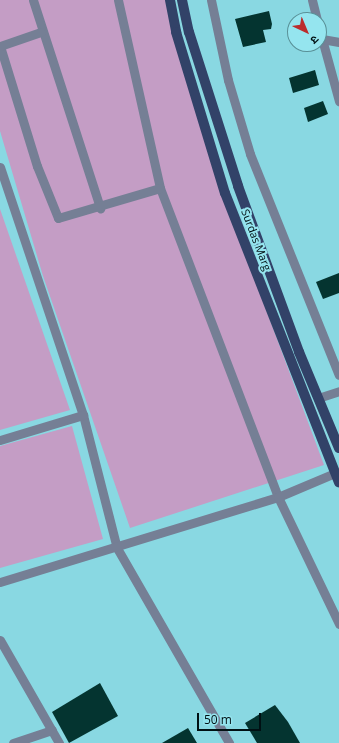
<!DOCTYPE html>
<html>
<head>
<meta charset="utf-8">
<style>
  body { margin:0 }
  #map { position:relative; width:339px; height:743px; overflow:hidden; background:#89d8e2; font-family:"Open Sans","Noto Sans Devanagari",sans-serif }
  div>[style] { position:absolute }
  .green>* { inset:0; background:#c49dc5 }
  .building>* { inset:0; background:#043430 }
  .minor>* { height:9px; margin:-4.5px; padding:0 4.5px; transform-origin:4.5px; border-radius:4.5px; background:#757f95 }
  .major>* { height:10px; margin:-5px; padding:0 5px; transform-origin:5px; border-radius:5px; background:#324268 }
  span { translate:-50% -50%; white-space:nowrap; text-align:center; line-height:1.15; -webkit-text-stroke:4px #95e5ef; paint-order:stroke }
  .street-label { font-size:11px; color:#001013 }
  .north { position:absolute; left:287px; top:12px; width:40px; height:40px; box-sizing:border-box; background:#95e5ef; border:1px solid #599097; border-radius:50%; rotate:136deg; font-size:11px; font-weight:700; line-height:16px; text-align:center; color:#001013 }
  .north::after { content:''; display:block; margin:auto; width:14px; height:18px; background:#bb2c2c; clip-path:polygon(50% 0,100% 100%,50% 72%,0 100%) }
  .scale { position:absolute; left:197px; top:713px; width:64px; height:18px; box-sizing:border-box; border:2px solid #001013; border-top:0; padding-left:5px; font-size:12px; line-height:14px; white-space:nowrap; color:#001013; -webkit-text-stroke:3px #95e5ef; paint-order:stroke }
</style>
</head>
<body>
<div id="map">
  <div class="green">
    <i style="clip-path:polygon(0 0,171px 0,214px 170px,324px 465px,130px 528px,43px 276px,0 131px)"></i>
    <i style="clip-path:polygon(0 209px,70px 410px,0 430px)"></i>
    <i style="clip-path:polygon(72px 426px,103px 539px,0 568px,0 446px)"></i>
  </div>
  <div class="building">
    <i style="clip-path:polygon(269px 11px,272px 24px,271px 29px,263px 30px,266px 42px,243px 47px,235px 19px)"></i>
    <i style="clip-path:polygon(315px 70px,319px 85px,293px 93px,289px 78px)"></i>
    <i style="clip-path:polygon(323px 101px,328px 114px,308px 122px,304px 108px)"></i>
    <i style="clip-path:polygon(339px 273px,339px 293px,323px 299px,316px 282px)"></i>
    <i style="clip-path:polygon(100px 683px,118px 716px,69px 743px,52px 712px)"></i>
    <i style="clip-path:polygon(275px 705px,288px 722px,300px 743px,257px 743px,245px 723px)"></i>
    <i style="clip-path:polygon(188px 728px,197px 743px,162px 743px)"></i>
  </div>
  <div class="minor">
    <i style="left:33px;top:0;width:219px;rotate:72.1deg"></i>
    <i style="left:118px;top:0;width:193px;rotate:77.4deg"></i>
    <i style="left:160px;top:188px;width:331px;rotate:69.1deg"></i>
    <i style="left:278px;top:497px;width:141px;rotate:64.3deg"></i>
    <i style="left:211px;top:0;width:82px;rotate:78deg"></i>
    <i style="left:228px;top:80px;width:77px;rotate:73.4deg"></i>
    <i style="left:250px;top:154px;width:238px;rotate:68.1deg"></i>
    <i style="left:312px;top:0;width:21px;rotate:76deg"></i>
    <i style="left:319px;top:28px;width:76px;rotate:74.7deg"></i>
    <i style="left:322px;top:39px;width:17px;rotate:10deg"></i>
    <i style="left:0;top:46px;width:126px;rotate:72.9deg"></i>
    <i style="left:37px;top:166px;width:56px;rotate:68deg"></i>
    <i style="left:58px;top:218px;width:106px;rotate:-16.4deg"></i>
    <i style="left:0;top:46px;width:43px;rotate:-18.9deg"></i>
    <i style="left:0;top:167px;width:262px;rotate:71.5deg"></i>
    <i style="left:83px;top:415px;width:137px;rotate:75.7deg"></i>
    <i style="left:117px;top:548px;width:225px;rotate:60.1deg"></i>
    <i style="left:318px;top:398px;width:22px;rotate:-18deg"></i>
    <i style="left:0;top:440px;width:87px;rotate:-16.8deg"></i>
    <i style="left:0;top:582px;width:291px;rotate:-17deg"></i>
    <i style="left:278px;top:497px;width:62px;rotate:-22.8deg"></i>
    <i style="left:0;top:640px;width:119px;rotate:60.2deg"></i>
    <i style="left:13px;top:743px;width:41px;rotate:-18.4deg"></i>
  </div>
  <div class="major">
    <i style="left:170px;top:0;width:33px;rotate:79deg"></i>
    <i style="left:176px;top:32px;width:168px;rotate:73.1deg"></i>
    <i style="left:225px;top:193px;width:311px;rotate:68.5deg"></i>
    <i style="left:182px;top:0;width:33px;rotate:78deg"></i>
    <i style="left:189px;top:32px;width:162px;rotate:72.3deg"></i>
    <i style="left:238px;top:186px;width:177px;rotate:69.8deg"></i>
    <i style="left:299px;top:352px;width:104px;rotate:67.4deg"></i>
  </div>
  <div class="street-label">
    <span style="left:256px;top:240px;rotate:69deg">Surdas Marg</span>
  </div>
  <div class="north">उ</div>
  <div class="scale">50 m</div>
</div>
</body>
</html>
